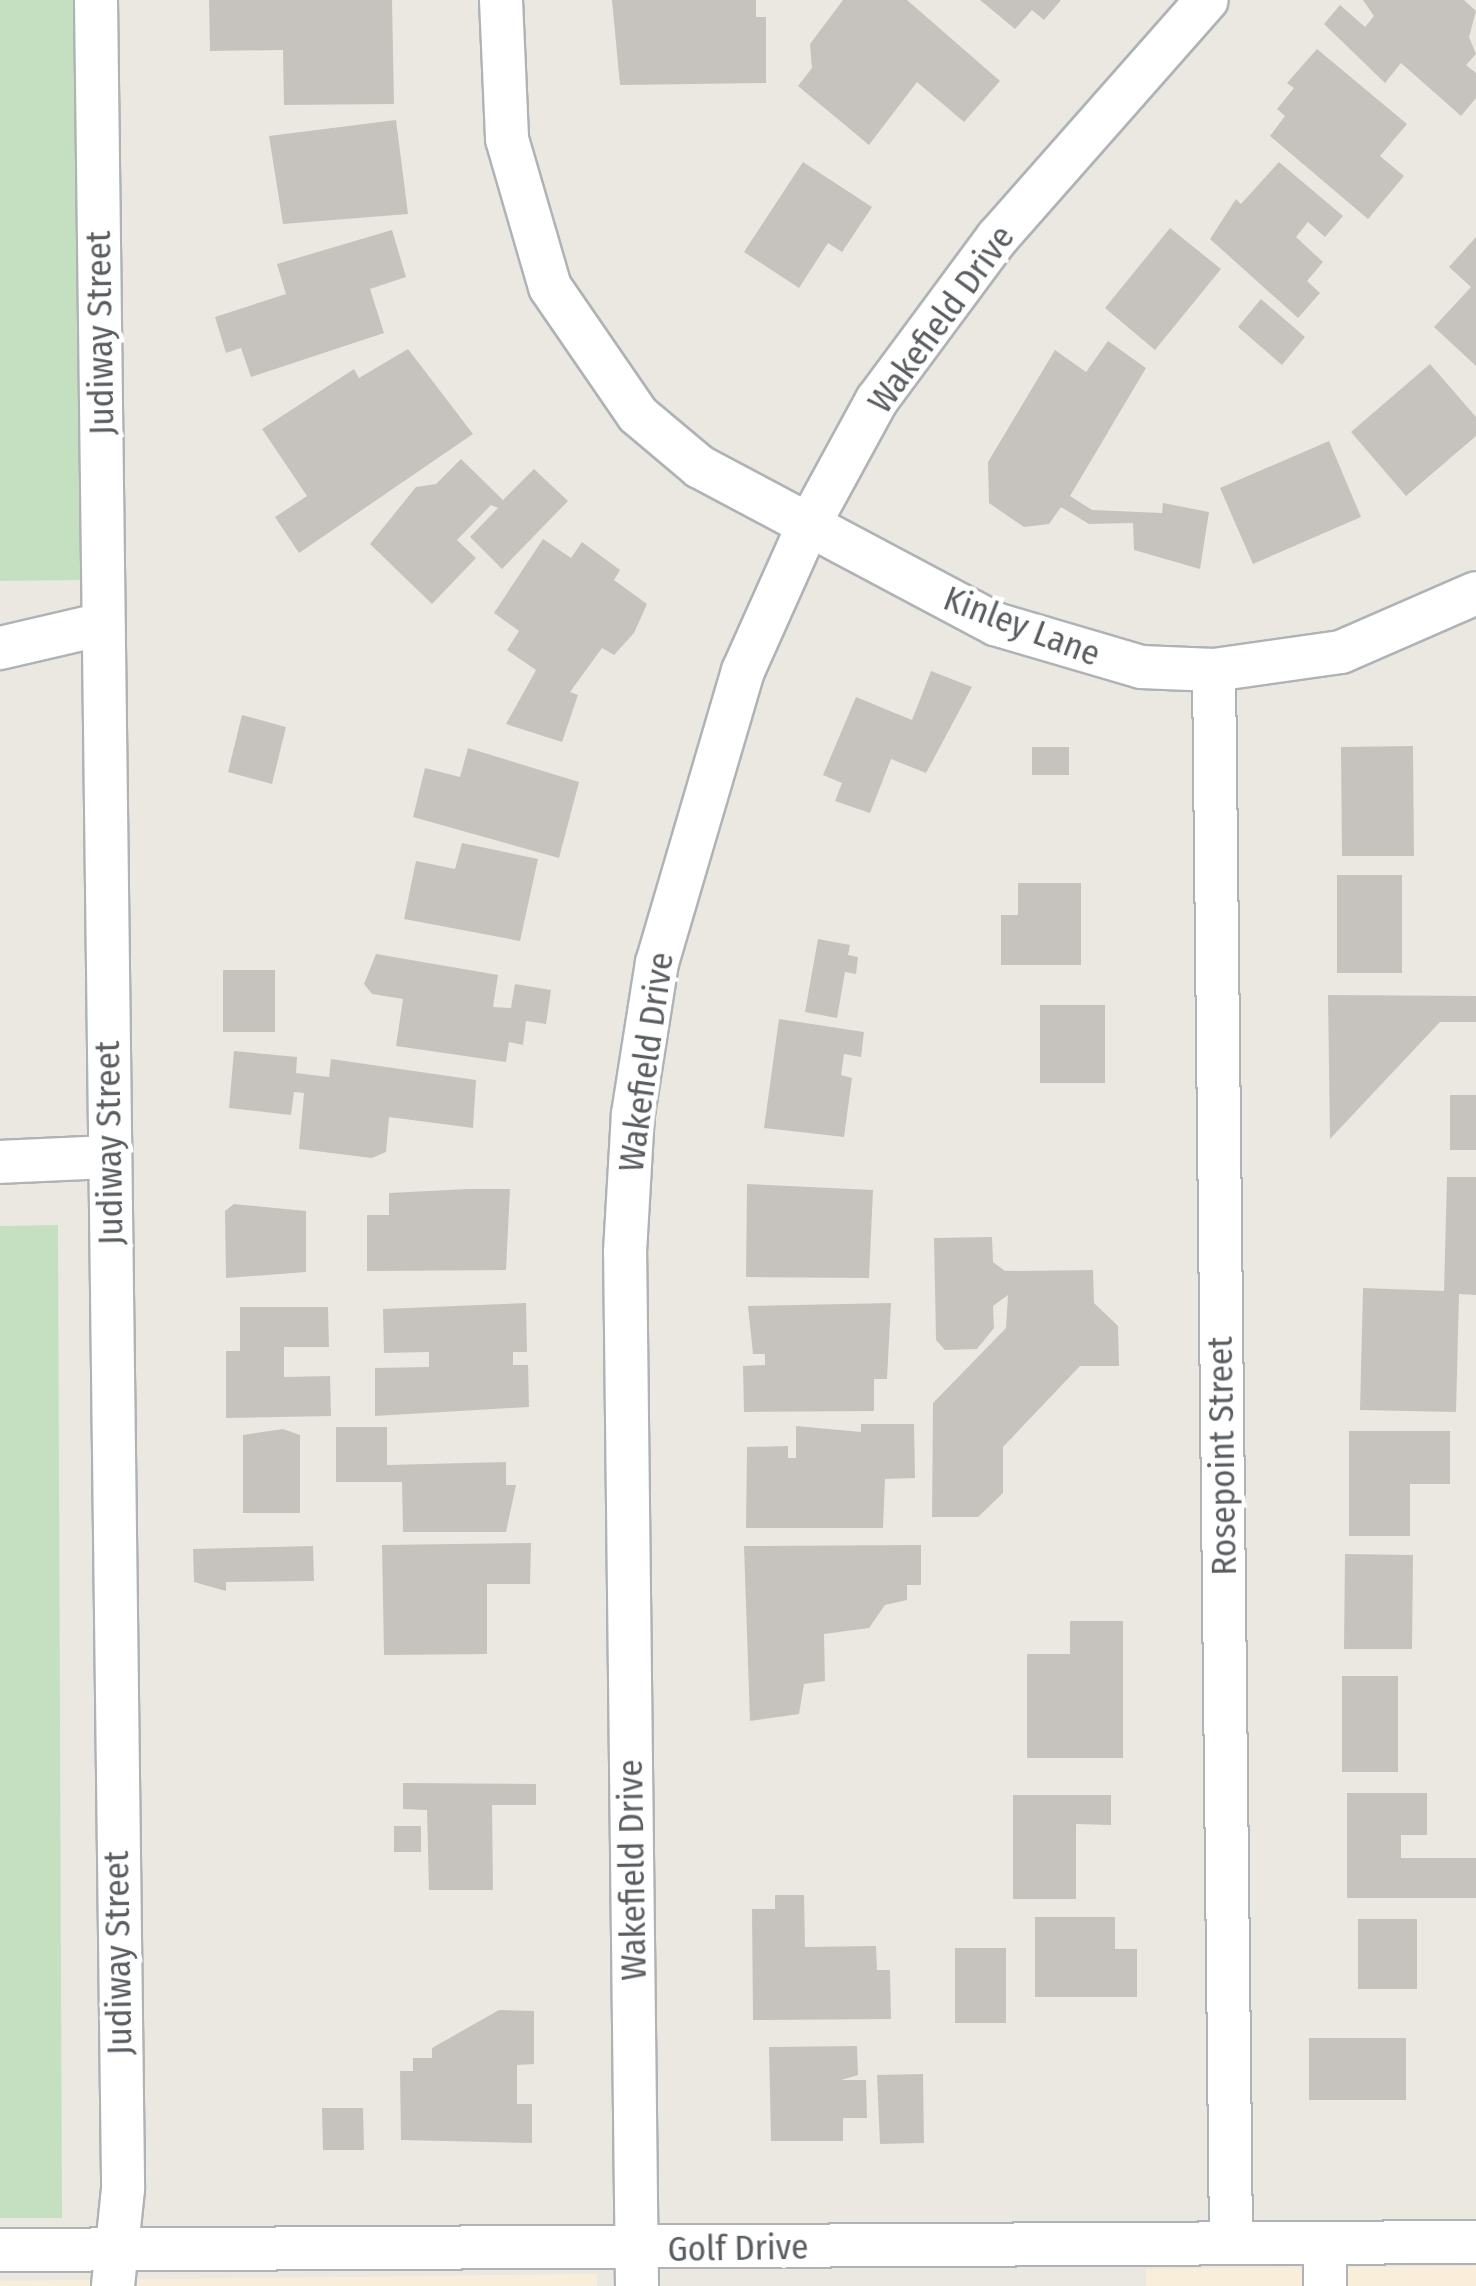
<!DOCTYPE html>
<html>
<head>
<meta charset="utf-8">
<style>
  body { margin:0 }
  #map { position:relative; width:1476px; height:2286px; overflow:hidden; background:#ebe8e2; font-family:"Fira Sans Condensed",sans-serif }
  div>[style] { position:absolute }
  .commercial>* { inset:0; background:#f9eed9 }
  .green>* { inset:0; background:#c4e0c1 }
  .building>* { inset:0; background:#c6c3be }
  .roads { filter:drop-shadow(2px 0 #afb3b6) drop-shadow(-2px 0 #afb3b6) drop-shadow(0 2px #afb3b6) drop-shadow(0 -2px #afb3b6) }
  .minor>* { height:42px; margin:-21px; padding:0 21px; transform-origin:21px; border-radius:21px; background:#fff }
  span { translate:-50% -50%; white-space:nowrap; text-align:center; line-height:1.15; -webkit-text-stroke:9px #fff; paint-order:stroke }
  .street-label { font-size:35px; color:#5a5e61 }
</style>
</head>
<body>
<div id="map">
  <div class="commercial">
    <i style="clip-path:polygon(1476px 2266px,1476px 2286px,1146px 2286px,1146px 2269px)"></i>
    <i style="clip-path:polygon(597px 2274px,597px 2286px,0 2286px,0 2281px)"></i>
  </div>
  <div class="green">
    <i style="clip-path:polygon(0 0,76px 0,82px 580px,0 581px)"></i>
    <i style="clip-path:polygon(58px 1225px,62px 2218px,0 2218px,0 1226px)"></i>
  </div>
  <div class="building">
    <i style="clip-path:polygon(209px 0,392px 0,394px 104px,284px 105px,283px 50px,210px 51px)"></i>
    <i style="clip-path:polygon(612px 0,756px 0,756px 17px,766px 17px,766px 83px,620px 85px)"></i>
    <i style="clip-path:polygon(843px 0,907px 0,1000px 81px,964px 122px,917px 82px,869px 145px,798px 86px,812px 68px,810px 44px)"></i>
    <i style="clip-path:polygon(980px 0,1061px 0,1044px 20px,1032px 10px,1015px 29px)"></i>
    <i style="clip-path:polygon(1363px 0,1464px 0,1476px 11px,1469px 37px,1476px 54px,1466px 65px,1476px 73px,1476px 98px,1461px 116px,1401px 63px,1385px 83px,1324px 24px,1340px 5px,1365px 27px,1374px 16px)"></i>
    <i style="clip-path:polygon(1317px 49px,1407px 124px,1380px 156px,1404px 176px,1368px 219px,1270px 136px,1285px 116px,1277px 109px,1294px 88px,1287px 83px)"></i>
    <i style="clip-path:polygon(396px 120px,408px 214px,283px 224px,269px 136px)"></i>
    <i style="clip-path:polygon(803px 162px,872px 207px,842px 252px,828px 243px,799px 288px,744px 252px)"></i>
    <i style="clip-path:polygon(1279px 162px,1343px 216px,1325px 237px,1308px 222px,1296px 237px,1323px 262px,1307px 281px,1320px 293px,1298px 318px,1210px 239px,1236px 199px,1241px 204px)"></i>
    <i style="clip-path:polygon(1170px 228px,1221px 269px,1155px 350px,1105px 308px)"></i>
    <i style="clip-path:polygon(392px 230px,406px 277px,370px 289px,384px 333px,251px 377px,241px 348px,226px 353px,215px 317px,286px 294px,277px 264px)"></i>
    <i style="clip-path:polygon(1476px 237px,1476px 366px,1434px 327px,1471px 287px,1449px 267px)"></i>
    <i style="clip-path:polygon(1261px 299px,1305px 337px,1282px 365px,1238px 327px)"></i>
    <i style="clip-path:polygon(1108px 341px,1146px 368px,1070px 496px,1092px 510px,1162px 513px,1163px 503px,1209px 512px,1200px 569px,1134px 550px,1133px 523px,1089px 524px,1061px 507px,1049px 524px,1024px 527px,989px 503px,988px 462px,1055px 350px,1086px 372px)"></i>
    <i style="clip-path:polygon(408px 349px,473px 434px,299px 553px,275px 517px,307px 496px,262px 429px,354px 369px,359px 378px)"></i>
    <i style="clip-path:polygon(1430px 364px,1476px 417px,1476px 436px,1406px 496px,1351px 432px)"></i>
    <i style="clip-path:polygon(1329px 441px,1361px 517px,1253px 564px,1220px 488px)"></i>
    <i style="clip-path:polygon(461px 459px,503px 500px,534px 469px,568px 501px,502px 569px,470px 537px,498px 508px,491px 505px,457px 540px,476px 558px,432px 604px,370px 544px,416px 487px,436px 484px)"></i>
    <i style="clip-path:polygon(543px 539px,571px 558px,582px 542px,620px 570px,614px 580px,647px 604px,634px 633px,614px 655px,602px 648px,570px 692px,578px 695px,562px 742px,506px 724px,536px 670px,507px 650px,519px 631px,494px 613px)"></i>
    <i style="clip-path:polygon(931px 671px,972px 687px,926px 773px,891px 759px,870px 813px,835px 801px,842px 783px,823px 775px,856px 697px,912px 720px)"></i>
    <i style="clip-path:polygon(242px 715px,286px 727px,272px 784px,228px 772px)"></i>
    <i style="clip-path:polygon(1413px 746px,1414px 856px,1342px 856px,1341px 747px)"></i>
    <i style="clip-path:polygon(1032px 747px,1069px 747px,1069px 775px,1032px 775px)"></i>
    <i style="clip-path:polygon(468px 748px,579px 782px,559px 858px,413px 817px,425px 768px,460px 777px)"></i>
    <i style="clip-path:polygon(462px 843px,538px 859px,520px 941px,404px 919px,416px 861px,455px 869px)"></i>
    <i style="clip-path:polygon(1337px 875px,1402px 875px,1402px 973px,1337px 973px)"></i>
    <i style="clip-path:polygon(1018px 883px,1081px 883px,1081px 965px,1001px 965px,1001px 915px,1018px 915px)"></i>
    <i style="clip-path:polygon(818px 939px,850px 945px,848px 955px,858px 957px,856px 974px,845px 972px,837px 1018px,805px 1012px)"></i>
    <i style="clip-path:polygon(376px 954px,498px 975px,493px 1007px,511px 1008px,515px 984px,551px 990px,546px 1024px,526px 1021px,523px 1045px,509px 1042px,506px 1062px,396px 1046px,403px 999px,372px 994px,364px 984px)"></i>
    <i style="clip-path:polygon(223px 970px,275px 970px,275px 1032px,223px 1032px)"></i>
    <i style="clip-path:polygon(1328px 995px,1476px 996px,1476px 1022px,1440px 1022px,1330px 1139px)"></i>
    <i style="clip-path:polygon(1040px 1005px,1105px 1005px,1105px 1083px,1040px 1083px)"></i>
    <i style="clip-path:polygon(779px 1019px,864px 1032px,861px 1057px,844px 1054px,841px 1075px,852px 1078px,844px 1137px,764px 1128px)"></i>
    <i style="clip-path:polygon(234px 1051px,297px 1057px,296px 1073px,329px 1077px,331px 1059px,476px 1080px,473px 1128px,389px 1117px,386px 1152px,372px 1158px,299px 1149px,304px 1093px,294px 1092px,291px 1115px,229px 1108px)"></i>
    <i style="clip-path:polygon(1450px 1095px,1476px 1095px,1476px 1150px,1450px 1150px)"></i>
    <i style="clip-path:polygon(1447px 1177px,1476px 1177px,1476px 1295px,1459px 1294px,1456px 1412px,1360px 1410px,1363px 1288px,1444px 1291px)"></i>
    <i style="clip-path:polygon(747px 1184px,873px 1190px,869px 1278px,746px 1277px)"></i>
    <i style="clip-path:polygon(468px 1189px,510px 1189px,506px 1270px,367px 1271px,367px 1215px,389px 1215px,389px 1193px)"></i>
    <i style="clip-path:polygon(234px 1204px,306px 1211px,306px 1272px,226px 1278px,225px 1211px)"></i>
    <i style="clip-path:polygon(992px 1237px,993px 1262px,1005px 1271px,1093px 1270px,1094px 1303px,1118px 1326px,1119px 1366px,1080px 1366px,1003px 1447px,1003px 1493px,978px 1517px,932px 1517px,933px 1403px,1006px 1328px,1008px 1295px,993px 1306px,994px 1328px,977px 1349px,945px 1350px,936px 1340px,934px 1238px)"></i>
    <i style="clip-path:polygon(526px 1303px,527px 1352px,513px 1352px,513px 1365px,528px 1365px,529px 1407px,375px 1416px,375px 1368px,429px 1367px,429px 1352px,384px 1353px,383px 1309px)"></i>
    <i style="clip-path:polygon(891px 1303px,887px 1379px,874px 1379px,874px 1411px,744px 1412px,743px 1366px,765px 1365px,765px 1354px,753px 1354px,748px 1306px)"></i>
    <i style="clip-path:polygon(240px 1307px,328px 1307px,329px 1347px,284px 1347px,284px 1377px,330px 1376px,331px 1416px,226px 1418px,226px 1351px,240px 1351px)"></i>
    <i style="clip-path:polygon(861px 1424px,914px 1424px,915px 1478px,885px 1479px,883px 1528px,746px 1528px,747px 1447px,788px 1446px,788px 1458px,796px 1458px,796px 1426px,861px 1432px)"></i>
    <i style="clip-path:polygon(336px 1427px,387px 1427px,387px 1465px,506px 1462px,506px 1485px,516px 1485px,506px 1532px,403px 1532px,402px 1482px,336px 1482px)"></i>
    <i style="clip-path:polygon(283px 1429px,300px 1435px,300px 1513px,243px 1513px,243px 1435px)"></i>
    <i style="clip-path:polygon(1349px 1431px,1450px 1431px,1450px 1484px,1410px 1484px,1410px 1536px,1349px 1536px)"></i>
    <i style="clip-path:polygon(531px 1543px,530px 1584px,487px 1584px,487px 1654px,384px 1655px,382px 1545px)"></i>
    <i style="clip-path:polygon(921px 1545px,921px 1585px,907px 1585px,907px 1600px,885px 1605px,869px 1628px,824px 1634px,825px 1681px,804px 1684px,799px 1714px,750px 1721px,744px 1546px)"></i>
    <i style="clip-path:polygon(313px 1546px,314px 1581px,226px 1582px,226px 1591px,194px 1582px,193px 1549px)"></i>
    <i style="clip-path:polygon(1345px 1554px,1413px 1555px,1412px 1649px,1344px 1649px)"></i>
    <i style="clip-path:polygon(1070px 1621px,1123px 1621px,1123px 1758px,1027px 1758px,1027px 1654px,1070px 1654px)"></i>
    <i style="clip-path:polygon(1342px 1676px,1398px 1676px,1398px 1772px,1342px 1772px)"></i>
    <i style="clip-path:polygon(403px 1783px,536px 1784px,536px 1805px,492px 1805px,493px 1890px,429px 1890px,427px 1810px,403px 1809px)"></i>
    <i style="clip-path:polygon(1347px 1793px,1427px 1793px,1427px 1835px,1401px 1835px,1401px 1858px,1476px 1858px,1476px 1898px,1347px 1898px)"></i>
    <i style="clip-path:polygon(1013px 1795px,1111px 1795px,1111px 1825px,1076px 1824px,1076px 1899px,1013px 1899px)"></i>
    <i style="clip-path:polygon(394px 1826px,421px 1826px,421px 1852px,394px 1852px)"></i>
    <i style="clip-path:polygon(775px 1895px,804px 1895px,805px 1947px,876px 1946px,877px 1970px,890px 1970px,891px 2019px,753px 2020px,752px 1909px,775px 1909px)"></i>
    <i style="clip-path:polygon(1035px 1917px,1115px 1917px,1115px 1949px,1137px 1949px,1137px 1997px,1035px 1997px)"></i>
    <i style="clip-path:polygon(1358px 1919px,1417px 1919px,1417px 1989px,1358px 1989px)"></i>
    <i style="clip-path:polygon(955px 1948px,1006px 1948px,1006px 2023px,955px 2023px)"></i>
    <i style="clip-path:polygon(499px 2010px,534px 2011px,534px 2064px,517px 2065px,517px 2104px,532px 2104px,532px 2143px,401px 2140px,400px 2071px,413px 2071px,413px 2058px,432px 2058px,432px 2048px)"></i>
    <i style="clip-path:polygon(1309px 2038px,1406px 2038px,1406px 2100px,1309px 2100px)"></i>
    <i style="clip-path:polygon(857px 2046px,858px 2075px,841px 2080px,866px 2080px,867px 2118px,843px 2118px,843px 2141px,771px 2141px,769px 2047px)"></i>
    <i style="clip-path:polygon(923px 2074px,924px 2143px,880px 2144px,877px 2075px)"></i>
    <i style="clip-path:polygon(322px 2108px,363px 2108px,364px 2150px,323px 2150px)"></i>
  </div>
  <div class="roads">
    <div class="minor">
      <i style="left:96px;top:0;width:2189px;rotate:89.29deg"></i>
      <i style="left:123px;top:2189px;width:98px;rotate:95.9deg"></i>
      <i style="left:501px;top:0;width:139px;rotate:87.5deg"></i>
      <i style="left:507px;top:139px;width:154px;rotate:73.8deg"></i>
      <i style="left:550px;top:287px;width:155px;rotate:55.5deg"></i>
      <i style="left:638px;top:415px;width:81px;rotate:40deg"></i>
      <i style="left:700px;top:467px;width:334px;rotate:28deg"></i>
      <i style="left:995px;top:624px;width:152px;rotate:16.4deg"></i>
      <i style="left:1141px;top:667px;width:73px;rotate:2.4deg"></i>
      <i style="left:1214px;top:670px;width:128px;rotate:-8.1deg"></i>
      <i style="left:1341px;top:652px;width:147px;rotate:-23.6deg"></i>
      <i style="left:0;top:648px;width:106px;rotate:-13.1deg"></i>
      <i style="left:1214px;top:670px;width:1573px;rotate:89.38deg"></i>
      <i style="left:0;top:1162px;width:109px;rotate:-2.6deg"></i>
      <i style="left:1325px;top:2243px;width:43px;rotate:90deg"></i>
      <i style="left:0;top:2250px;width:1476px;rotate:-0.31deg"></i>
      <i style="left:637px;top:2286px;width:1034px;rotate:-90.66deg"></i>
      <i style="left:625px;top:1252px;width:138px;rotate:-86.7deg"></i>
      <i style="left:633px;top:1114px;width:153px;rotate:-81deg"></i>
      <i style="left:657px;top:963px;width:304px;rotate:-73.6deg"></i>
      <i style="left:743px;top:671px;width:154px;rotate:-65.9deg"></i>
      <i style="left:806px;top:530px;width:148px;rotate:-61.4deg"></i>
      <i style="left:877px;top:400px;width:202px;rotate:-53.5deg"></i>
      <i style="left:997px;top:238px;width:317px;rotate:-48.6deg"></i>
    </div>
  </div>
  <div class="street-label">
    <span style="left:941px;top:319px;rotate:-54deg">Wakefield Drive</span>
    <span style="left:100px;top:333px;rotate:-91deg">Judiway Street</span>
    <span style="left:1022px;top:626px;rotate:21deg">Kinley Lane</span>
    <span style="left:646px;top:1062px;rotate:-82deg">Wakefield Drive</span>
    <span style="left:109px;top:1143px;rotate:-91deg">Judiway Street</span>
    <span style="left:1222px;top:1456px;rotate:-91deg">Rosepoint Street</span>
    <span style="left:632px;top:1870px;rotate:-91deg">Wakefield Drive</span>
    <span style="left:118px;top:1953px;rotate:-91deg">Judiway Street</span>
    <span style="left:738px;top:2248px;rotate:-1deg">Golf Drive</span>
  </div>
</div>
</body>
</html>
